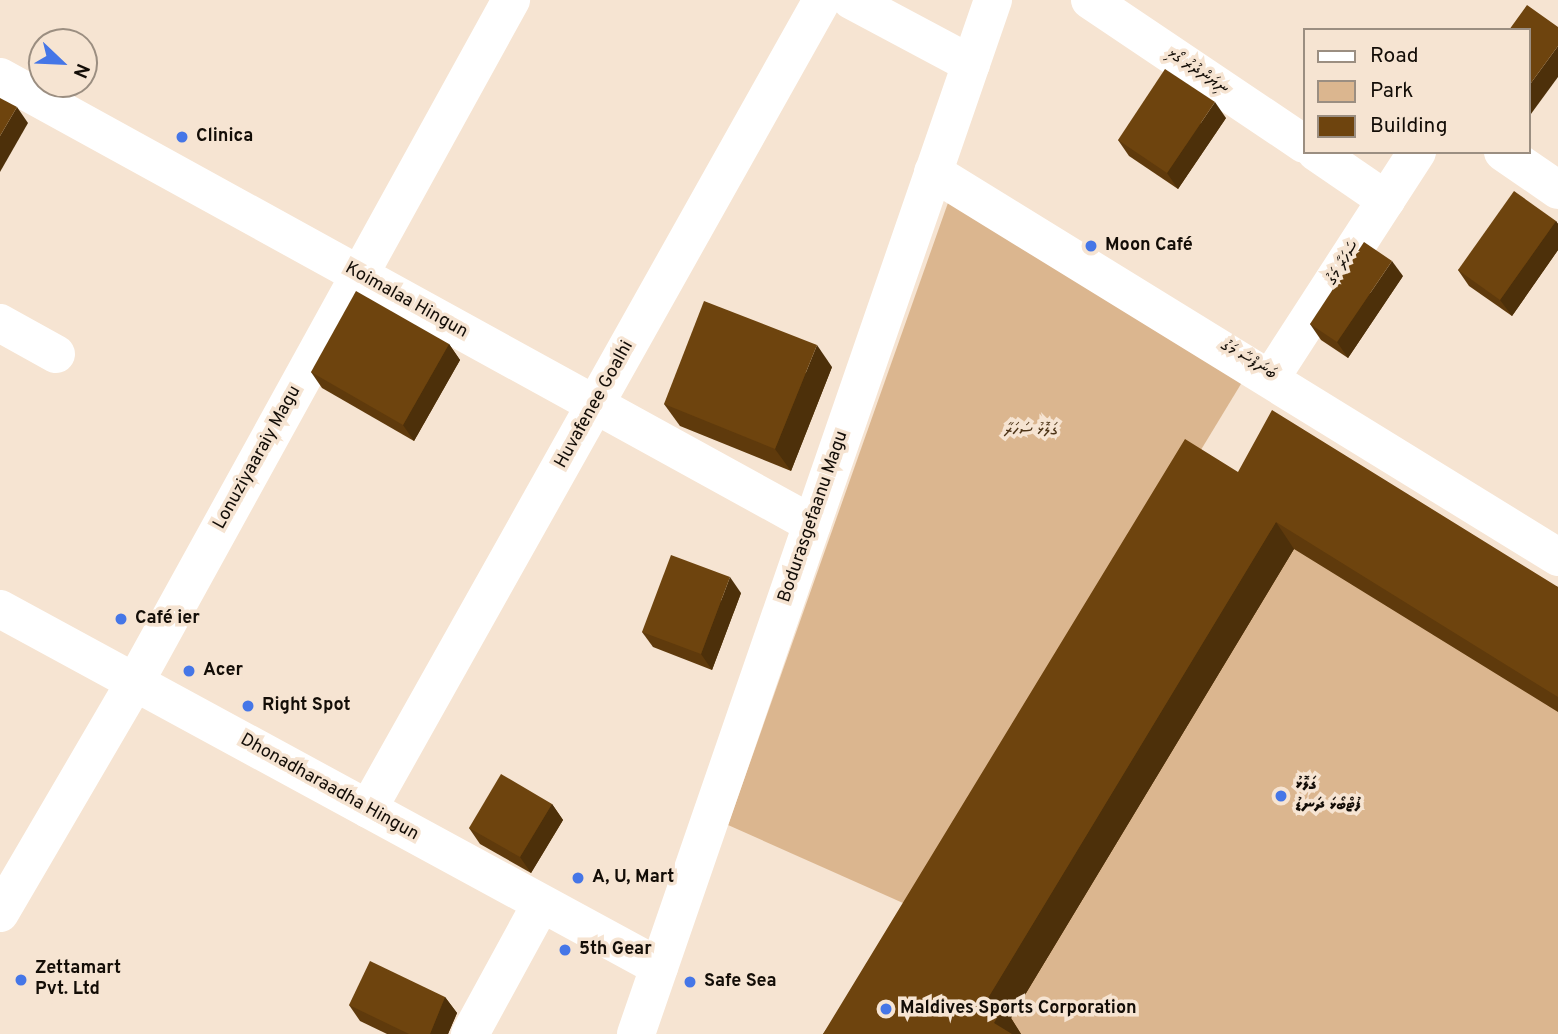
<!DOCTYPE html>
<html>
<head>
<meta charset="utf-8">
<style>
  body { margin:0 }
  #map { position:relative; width:1558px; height:1034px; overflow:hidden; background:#f6e4d2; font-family:Overpass,"Noto Sans Thaana",sans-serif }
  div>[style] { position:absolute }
  .green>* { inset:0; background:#dbb68f }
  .street>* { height:38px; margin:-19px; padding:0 19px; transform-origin:19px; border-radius:19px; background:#fff }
  .wall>* { inset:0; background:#5f3a0c }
  .shaded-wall>* { inset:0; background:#4d300a }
  .building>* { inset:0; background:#6e440e }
  .dots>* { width:19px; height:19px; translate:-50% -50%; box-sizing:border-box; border:4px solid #f6e4d2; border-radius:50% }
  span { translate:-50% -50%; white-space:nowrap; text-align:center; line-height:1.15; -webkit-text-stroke:7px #f6e4d2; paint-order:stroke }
  .street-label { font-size:18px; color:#130d07 }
  .poi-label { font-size:18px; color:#130d07; font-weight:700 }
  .left { translate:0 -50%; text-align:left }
  .park-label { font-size:18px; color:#4e3518 }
  .legend { position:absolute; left:1303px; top:28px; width:228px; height:126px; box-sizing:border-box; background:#f6e4d2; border:2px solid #9b8e81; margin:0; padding:9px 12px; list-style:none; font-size:21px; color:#130d07 }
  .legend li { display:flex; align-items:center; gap:14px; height:35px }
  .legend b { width:35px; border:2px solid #9b8e81 }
  .north { position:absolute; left:28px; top:28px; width:70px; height:70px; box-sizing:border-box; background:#f6e4d2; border:2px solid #9b8e81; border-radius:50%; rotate:113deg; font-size:19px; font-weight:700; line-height:28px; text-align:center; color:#130d07 }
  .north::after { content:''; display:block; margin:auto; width:24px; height:32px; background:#4576e7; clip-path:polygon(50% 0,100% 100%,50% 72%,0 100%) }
</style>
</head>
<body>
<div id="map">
  <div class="green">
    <i style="clip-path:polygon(949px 200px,1244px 379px,921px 911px,728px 825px)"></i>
    <i style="clip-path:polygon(1203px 466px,1558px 602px,1558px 1034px,961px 1034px)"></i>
  </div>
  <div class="street">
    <i style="left:851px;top:0;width:136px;rotate:28.1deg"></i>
    <i style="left:1090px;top:0;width:258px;rotate:33.9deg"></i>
    <i style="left:0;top:77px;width:927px;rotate:28.83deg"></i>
    <i style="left:1316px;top:152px;width:85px;rotate:34.4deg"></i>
    <i style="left:1503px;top:152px;width:67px;rotate:34.6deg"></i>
    <i style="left:933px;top:172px;width:734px;rotate:31.63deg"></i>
    <i style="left:0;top:323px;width:64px;rotate:29deg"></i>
    <i style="left:1272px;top:376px;width:267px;rotate:-57.1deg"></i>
    <i style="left:0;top:609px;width:750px;rotate:28.51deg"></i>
    <i style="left:368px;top:809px;width:928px;rotate:-60.7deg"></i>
    <i style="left:0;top:913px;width:268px;rotate:-59.7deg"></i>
    <i style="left:135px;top:682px;width:779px;rotate:-61.13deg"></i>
    <i style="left:470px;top:1034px;width:148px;rotate:-61.4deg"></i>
    <i style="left:636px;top:1034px;width:1094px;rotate:-70.95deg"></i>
  </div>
  <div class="wall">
    <i style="clip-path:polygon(1226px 118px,1178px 189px,1129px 156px,1118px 140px)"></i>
    <i style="clip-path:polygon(1556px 221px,1558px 224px,1558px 250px,1512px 316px,1469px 286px,1458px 270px)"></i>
    <i style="clip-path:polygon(1403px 276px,1348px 358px,1321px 340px,1310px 324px)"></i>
    <i style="clip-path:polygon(449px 344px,460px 360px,414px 441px,322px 388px,311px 372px)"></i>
    <i style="clip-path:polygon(832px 367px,791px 471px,680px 426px,664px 404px)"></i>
    <i style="clip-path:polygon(1238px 472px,1558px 587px,1558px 712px,1294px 549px,1011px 1018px,1021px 1034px,823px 1034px)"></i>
    <i style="clip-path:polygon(741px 593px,712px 670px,653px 647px,642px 632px)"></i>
    <i style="clip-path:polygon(552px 804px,563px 820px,531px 873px,480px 844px,469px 828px)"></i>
    <i style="clip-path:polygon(445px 997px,457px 1013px,448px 1034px,387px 1034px,360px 1021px,349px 1005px)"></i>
  </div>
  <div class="shaded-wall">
    <i style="clip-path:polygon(1558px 46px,1558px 77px,1528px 118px,1528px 87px)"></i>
    <i style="clip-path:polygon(1215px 102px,1226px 118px,1178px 189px,1167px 173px)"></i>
    <i style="clip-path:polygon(17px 107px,28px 123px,0 172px,0 136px)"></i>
    <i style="clip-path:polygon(1556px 221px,1558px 224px,1558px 250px,1512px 316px,1500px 300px)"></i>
    <i style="clip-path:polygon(1392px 261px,1403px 276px,1348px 358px,1337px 342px)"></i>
    <i style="clip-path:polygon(449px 344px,460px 360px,414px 441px,403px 425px)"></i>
    <i style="clip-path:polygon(817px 345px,832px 367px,791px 471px,775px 449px)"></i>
    <i style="clip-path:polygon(1276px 522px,1294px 549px,1011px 1018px,1021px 1034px,1002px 1034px,994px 1023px,988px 998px)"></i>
    <i style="clip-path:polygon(730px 577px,741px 593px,712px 670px,701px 654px)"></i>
    <i style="clip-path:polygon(552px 804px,563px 820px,531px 873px,520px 857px)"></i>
    <i style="clip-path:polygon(445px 997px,457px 1013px,448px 1034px,430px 1034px)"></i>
  </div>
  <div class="building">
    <i style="clip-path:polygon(1527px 5px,1558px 27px,1558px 46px,1528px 87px,1528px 30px,1509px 30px)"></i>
    <i style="clip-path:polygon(1165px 69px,1215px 102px,1167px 173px,1118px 140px)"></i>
    <i style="clip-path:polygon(0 98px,17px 107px,0 136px)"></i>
    <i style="clip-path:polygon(1514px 191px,1556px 221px,1500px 300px,1458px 270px)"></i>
    <i style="clip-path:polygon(1364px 242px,1392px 261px,1337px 342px,1310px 324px)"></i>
    <i style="clip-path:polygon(356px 291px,449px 344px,403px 425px,311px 372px)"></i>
    <i style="clip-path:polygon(704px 301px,817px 345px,775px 449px,664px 404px)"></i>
    <i style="clip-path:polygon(1272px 410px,1558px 587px,1558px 697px,1276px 522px,988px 998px,1003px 1007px,994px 1023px,1012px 1034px,823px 1034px,1185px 439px,1238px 472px)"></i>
    <i style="clip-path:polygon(671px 555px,730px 577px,701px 654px,642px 632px)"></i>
    <i style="clip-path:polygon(501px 774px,552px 804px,520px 857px,469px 828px)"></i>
    <i style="clip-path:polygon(370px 961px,445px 997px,430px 1034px,409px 1034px,349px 1005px)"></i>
  </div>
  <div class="dots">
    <i style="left:182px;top:137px;background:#4576e7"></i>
    <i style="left:1091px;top:246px;background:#4576e7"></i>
    <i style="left:121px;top:619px;background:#4576e7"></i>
    <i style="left:189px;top:671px;background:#4576e7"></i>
    <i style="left:248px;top:706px;background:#4576e7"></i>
    <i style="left:1281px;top:796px;background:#4576e7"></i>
    <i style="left:578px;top:878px;background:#4576e7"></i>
    <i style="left:565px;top:950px;background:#4576e7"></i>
    <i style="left:21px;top:980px;background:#4576e7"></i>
    <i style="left:690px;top:982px;background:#4576e7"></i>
    <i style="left:886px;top:1009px;background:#4576e7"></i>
  </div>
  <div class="street-label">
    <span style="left:1197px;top:72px;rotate:34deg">ނިޔަންދުރު ގޯޅި</span>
    <span style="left:1344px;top:264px;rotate:-57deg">ސަހަރާ މަގު</span>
    <span style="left:406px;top:301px;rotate:29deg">Koimalaa Hingun</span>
    <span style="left:1248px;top:361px;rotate:31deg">ބަނަފްސާ މަގު</span>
    <span style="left:595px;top:405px;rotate:-61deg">Huvafenee Goalhi</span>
    <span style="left:258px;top:458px;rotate:-61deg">Lonuziyaaraiy Magu</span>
    <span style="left:814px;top:517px;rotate:-71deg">Bodurasgefaanu Magu</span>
    <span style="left:329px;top:788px;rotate:29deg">Dhonadharaadha Hingun</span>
  </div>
  <div class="poi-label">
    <span class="left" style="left:196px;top:137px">Clinica</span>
    <span class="left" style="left:1105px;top:246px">Moon Café</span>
    <span class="left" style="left:135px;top:619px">Café ier</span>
    <span class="left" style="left:203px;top:671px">Acer</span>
    <span class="left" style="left:262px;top:706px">Right Spot</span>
    <span class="left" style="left:1295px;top:796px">ގަލޮޅު<br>ފުޓްބޯޅަ ދަނޑު</span>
    <span class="left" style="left:592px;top:878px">A, U, Mart</span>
    <span class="left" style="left:579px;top:950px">5th Gear</span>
    <span class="left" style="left:35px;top:980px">Zettamart<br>Pvt. Ltd</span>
    <span class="left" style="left:704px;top:982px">Safe Sea</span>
    <span class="left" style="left:900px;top:1009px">Maldives Sports Corporation</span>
  </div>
  <div class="park-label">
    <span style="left:1031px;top:431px">ގަލޮޅު ސަހަރާ</span>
  </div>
  <ul class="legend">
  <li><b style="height:9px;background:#fff"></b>Road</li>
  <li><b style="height:19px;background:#dbb68f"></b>Park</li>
  <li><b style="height:19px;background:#6e440e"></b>Building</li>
  </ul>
  <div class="north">N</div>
</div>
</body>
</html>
